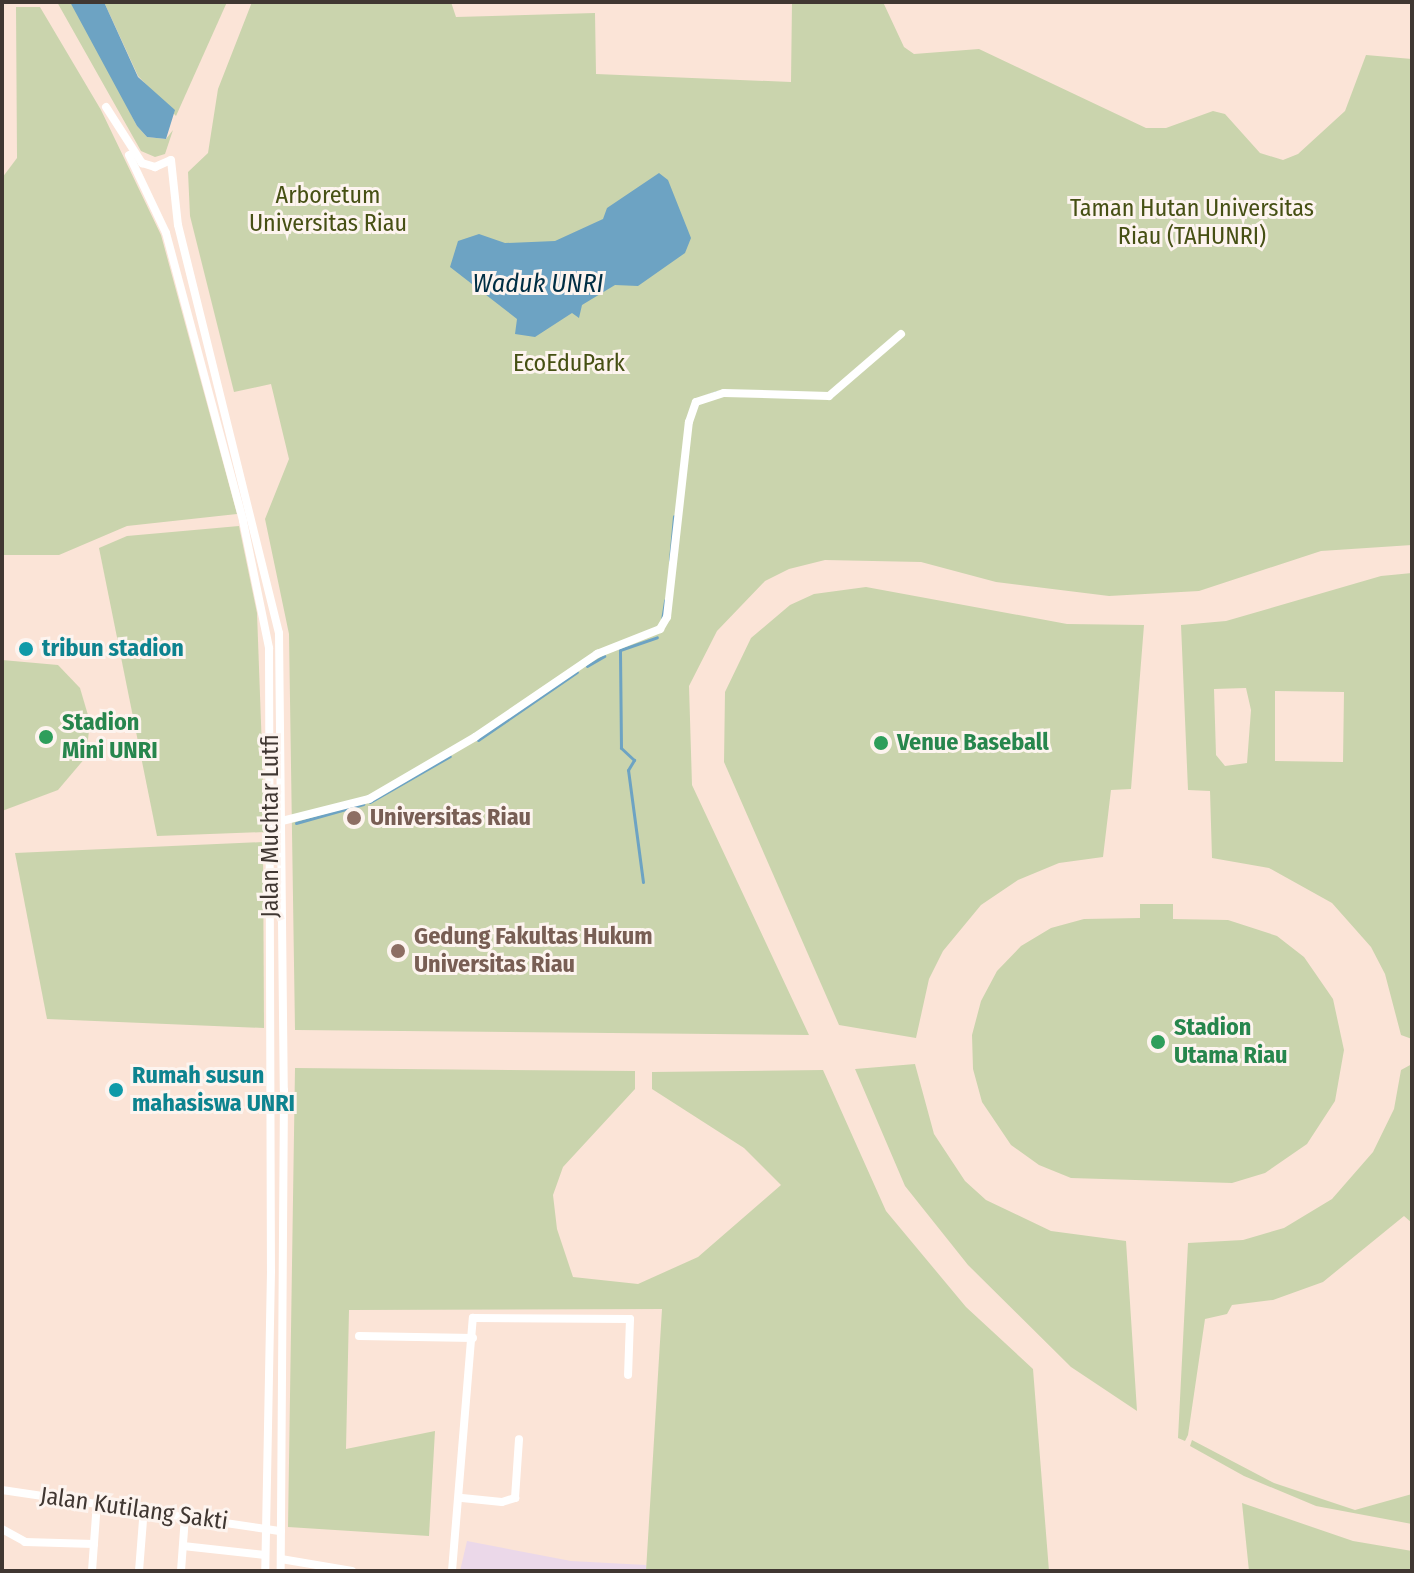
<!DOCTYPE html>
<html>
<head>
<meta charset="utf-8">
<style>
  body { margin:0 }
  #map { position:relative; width:1414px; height:1573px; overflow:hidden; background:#fbe4d7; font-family:"Fira Sans Condensed",sans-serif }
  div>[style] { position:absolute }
  .commercial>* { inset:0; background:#ebd8e9 }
  .green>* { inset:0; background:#cad4ad }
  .water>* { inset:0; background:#6da3c3 }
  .stream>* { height:3px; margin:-1.5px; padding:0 1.5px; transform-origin:1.5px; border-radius:1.5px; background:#6da3c3 }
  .street>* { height:8px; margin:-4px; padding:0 4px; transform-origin:4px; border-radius:4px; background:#fff }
  .dots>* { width:22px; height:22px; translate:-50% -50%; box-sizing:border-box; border:4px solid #fdf4ef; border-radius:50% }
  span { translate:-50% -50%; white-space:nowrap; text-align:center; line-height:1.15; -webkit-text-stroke:6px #fdf4ef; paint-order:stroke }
  .park-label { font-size:24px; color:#465014 }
  .culture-label { font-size:24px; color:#0d838f; font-weight:700 }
  .left { translate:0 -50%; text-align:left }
  .leisure-label { font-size:24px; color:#27864d; font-weight:700 }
  .education-label { font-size:24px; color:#785e54; font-weight:700 }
  .street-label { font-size:24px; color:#403732 }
  .water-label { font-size:26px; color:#002e44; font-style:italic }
  .frame { position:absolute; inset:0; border:4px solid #403732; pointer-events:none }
</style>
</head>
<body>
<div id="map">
  <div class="commercial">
    <i style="clip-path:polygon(467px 1541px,571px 1561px,646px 1565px,646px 1571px,460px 1571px)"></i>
  </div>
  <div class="green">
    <i style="clip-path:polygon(57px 2px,70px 2px,83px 19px,137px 126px,147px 137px,166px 139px,173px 130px,165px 154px,155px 157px,141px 151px)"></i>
    <i style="clip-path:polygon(104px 2px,227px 2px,176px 116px,138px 76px)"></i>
    <i style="clip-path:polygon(252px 2px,451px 2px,456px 17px,595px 13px,596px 74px,791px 82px,792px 2px,883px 2px,904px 47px,914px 54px,979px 49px,1146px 128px,1166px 128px,1213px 111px,1225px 114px,1260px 153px,1283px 160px,1298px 154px,1345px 111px,1366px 55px,1412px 59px,1412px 545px,1321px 551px,1199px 591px,1109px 596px,996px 582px,921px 562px,825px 560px,789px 569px,765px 581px,717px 631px,689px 686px,692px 785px,809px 1035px,295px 1030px,289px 634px,265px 519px,289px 459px,271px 384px,234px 392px,190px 216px,188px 172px,208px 153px,218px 89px)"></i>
    <i style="clip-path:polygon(16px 7px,40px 7px,101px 110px,161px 235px,237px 514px,127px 526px,59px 555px,2px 555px,2px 178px,17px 158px)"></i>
    <i style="clip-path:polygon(239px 526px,257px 613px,265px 832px,157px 836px,99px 548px,127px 536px)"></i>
    <i style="clip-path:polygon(evenodd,1412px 573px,1412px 1039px,1401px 1035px,1385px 974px,1371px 947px,1332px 903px,1269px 868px,1212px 858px,1210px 791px,1188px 790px,1181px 625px,1226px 621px,1381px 576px,1412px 573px,1246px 688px,1251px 710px,1247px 763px,1225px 766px,1216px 755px,1214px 689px,1246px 688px,1412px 573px,1275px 691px,1344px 692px,1343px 762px,1275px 761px,1275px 691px)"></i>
    <i style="clip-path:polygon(866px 587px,1067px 624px,1144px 625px,1131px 789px,1111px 790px,1103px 857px,1059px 863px,1018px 880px,981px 905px,943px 951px,929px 979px,916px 1038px,839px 1025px,724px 762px,725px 692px,751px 638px,790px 605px,814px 594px)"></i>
    <i style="clip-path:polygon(2px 660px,58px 665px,80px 688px,90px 722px,86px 757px,58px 790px,2px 811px)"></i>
    <i style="clip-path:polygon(263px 842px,264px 1028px,47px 1019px,15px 853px)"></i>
    <i style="clip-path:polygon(1140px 904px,1173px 904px,1173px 919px,1228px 920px,1277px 936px,1304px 957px,1333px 999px,1344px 1050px,1335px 1101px,1307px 1144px,1265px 1173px,1232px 1183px,1071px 1178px,1039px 1165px,1011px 1145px,982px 1102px,973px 1069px,972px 1035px,981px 1001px,997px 971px,1021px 946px,1051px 928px,1084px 919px,1140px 918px)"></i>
    <i style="clip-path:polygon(915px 1064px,934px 1134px,965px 1181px,986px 1200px,1051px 1231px,1126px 1241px,1137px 1411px,1071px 1367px,968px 1265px,905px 1186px,855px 1069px)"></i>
    <i style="clip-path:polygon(1412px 1064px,1412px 1223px,1404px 1216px,1323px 1282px,1273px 1300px,1232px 1305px,1227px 1314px,1205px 1319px,1188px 1435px,1185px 1441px,1178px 1438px,1188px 1243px,1243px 1240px,1284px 1228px,1332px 1199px,1373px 1152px,1394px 1109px,1401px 1070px)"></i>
    <i style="clip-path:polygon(295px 1068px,635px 1071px,635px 1089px,563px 1167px,553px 1195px,557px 1229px,573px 1277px,638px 1284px,698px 1257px,781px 1185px,744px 1148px,652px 1089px,652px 1072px,823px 1070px,886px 1211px,966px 1307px,1033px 1369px,1049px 1571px,646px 1571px,662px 1309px,349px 1310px,346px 1449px,435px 1431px,429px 1536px,288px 1527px)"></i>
    <i style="clip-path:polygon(1192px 1440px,1274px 1483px,1355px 1510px,1412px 1494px,1412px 1524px,1316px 1506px,1244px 1476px,1190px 1446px)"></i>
    <i style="clip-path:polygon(1242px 1503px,1353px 1541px,1412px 1551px,1412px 1571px,1249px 1571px)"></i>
  </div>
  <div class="water">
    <i style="clip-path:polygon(70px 2px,104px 2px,138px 77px,175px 110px,166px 139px,147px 137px,137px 126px)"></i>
    <i style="clip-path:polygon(659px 173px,668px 180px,691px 238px,685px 253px,638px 286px,615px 285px,582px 305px,579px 318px,572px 313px,535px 337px,515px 334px,517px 319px,450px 267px,458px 241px,479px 234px,505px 243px,555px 241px,603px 219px,607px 208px)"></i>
  </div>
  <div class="stream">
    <i style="left:696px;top:400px;width:22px;rotate:-21deg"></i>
    <i style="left:670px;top:560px;width:44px;rotate:-84.8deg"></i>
    <i style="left:662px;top:620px;width:20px;rotate:-81deg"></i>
    <i style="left:587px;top:666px;width:20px;rotate:-30deg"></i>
    <i style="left:478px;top:740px;width:120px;rotate:-34.5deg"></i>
    <i style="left:370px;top:802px;width:92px;rotate:-29.9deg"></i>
    <i style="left:296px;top:823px;width:70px;rotate:-15.8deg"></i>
    <i style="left:643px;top:882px;width:113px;rotate:-97.6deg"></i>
    <i style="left:628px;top:770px;width:12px;rotate:-59deg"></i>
    <i style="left:634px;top:760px;width:18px;rotate:-137deg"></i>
    <i style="left:621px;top:748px;width:98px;rotate:-90.6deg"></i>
    <i style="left:620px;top:650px;width:39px;rotate:-19deg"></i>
  </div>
  <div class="street">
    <i style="left:106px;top:107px;width:67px;rotate:57.3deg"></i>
    <i style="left:142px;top:163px;width:14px;rotate:17deg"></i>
    <i style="left:155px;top:167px;width:17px;rotate:-24deg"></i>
    <i style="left:171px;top:160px;width:65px;rotate:83.9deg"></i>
    <i style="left:178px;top:225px;width:420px;rotate:76.1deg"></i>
    <i style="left:279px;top:633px;width:457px;rotate:89.4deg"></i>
    <i style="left:284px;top:1090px;width:481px;rotate:90.4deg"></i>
    <i style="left:129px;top:155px;width:86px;rotate:64.6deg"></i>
    <i style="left:166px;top:233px;width:298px;rotate:75deg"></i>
    <i style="left:243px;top:521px;width:130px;rotate:78.4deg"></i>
    <i style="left:269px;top:648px;width:623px;rotate:89.82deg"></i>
    <i style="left:271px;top:1271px;width:300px;rotate:91.1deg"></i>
    <i style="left:282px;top:821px;width:90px;rotate:-14.2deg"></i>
    <i style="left:369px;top:799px;width:123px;rotate:-30.3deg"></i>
    <i style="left:475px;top:737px;width:148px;rotate:-34.2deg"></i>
    <i style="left:597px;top:654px;width:68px;rotate:-21.6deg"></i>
    <i style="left:660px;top:629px;width:14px;rotate:-60deg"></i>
    <i style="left:667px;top:617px;width:196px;rotate:-83.6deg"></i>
    <i style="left:689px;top:422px;width:21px;rotate:-71deg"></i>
    <i style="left:696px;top:402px;width:29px;rotate:-18deg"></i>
    <i style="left:724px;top:393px;width:105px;rotate:1.6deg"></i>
    <i style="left:829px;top:396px;width:95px;rotate:-40.7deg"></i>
    <i style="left:359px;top:1336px;width:114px;rotate:1deg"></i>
    <i style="left:2px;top:1490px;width:282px;rotate:8.4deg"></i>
    <i style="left:462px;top:1498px;width:40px;rotate:5.7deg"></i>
    <i style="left:502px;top:1502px;width:14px;rotate:-17deg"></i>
    <i style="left:515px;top:1498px;width:59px;rotate:-86.1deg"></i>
    <i style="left:2px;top:1529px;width:26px;rotate:29deg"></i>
    <i style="left:25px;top:1542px;width:69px;rotate:1.7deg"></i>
    <i style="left:183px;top:1546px;width:82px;rotate:6.3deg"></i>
    <i style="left:281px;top:1559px;width:72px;rotate:9.6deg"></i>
    <i style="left:92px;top:1571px;width:70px;rotate:-85.9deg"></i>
    <i style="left:139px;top:1571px;width:64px;rotate:-85.5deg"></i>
    <i style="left:181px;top:1571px;width:55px;rotate:-85.8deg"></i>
    <i style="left:452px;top:1571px;width:254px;rotate:-85.3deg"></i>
    <i style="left:473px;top:1318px;width:157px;rotate:0.4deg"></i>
    <i style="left:630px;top:1319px;width:56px;rotate:92deg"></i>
  </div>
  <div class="dots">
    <i style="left:26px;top:649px;background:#0f9aa8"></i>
    <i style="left:46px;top:737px;background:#2e9e5b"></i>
    <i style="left:881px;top:743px;background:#2e9e5b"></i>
    <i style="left:354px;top:818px;background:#8d6e63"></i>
    <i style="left:398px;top:951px;background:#8d6e63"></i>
    <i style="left:1158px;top:1042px;background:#2e9e5b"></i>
    <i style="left:116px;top:1090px;background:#0f9aa8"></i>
  </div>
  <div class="park-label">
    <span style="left:328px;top:210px">Arboretum<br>Universitas Riau</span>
    <span style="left:1192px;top:223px">Taman Hutan Universitas<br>Riau (TAHUNRI)</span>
    <span style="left:569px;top:364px">EcoEduPark</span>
  </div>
  <div class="culture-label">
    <span class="left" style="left:42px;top:649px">tribun stadion</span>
    <span class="left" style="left:132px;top:1090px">Rumah susun<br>mahasiswa UNRI</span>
  </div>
  <div class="leisure-label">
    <span class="left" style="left:62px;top:737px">Stadion<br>Mini UNRI</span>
    <span class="left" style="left:897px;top:743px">Venue Baseball</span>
    <span class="left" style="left:1174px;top:1042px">Stadion<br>Utama Riau</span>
  </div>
  <div class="education-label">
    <span class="left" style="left:370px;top:818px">Universitas Riau</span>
    <span class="left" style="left:414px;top:951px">Gedung Fakultas Hukum<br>Universitas Riau</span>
  </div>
  <div class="street-label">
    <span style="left:271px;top:826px;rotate:-90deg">Jalan Muchtar Lutfi</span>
    <span style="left:134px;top:1509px;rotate:8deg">Jalan Kutilang Sakti</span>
  </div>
  <div class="water-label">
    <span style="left:538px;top:284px">Waduk UNRI</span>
  </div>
  <div class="frame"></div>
</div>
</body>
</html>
